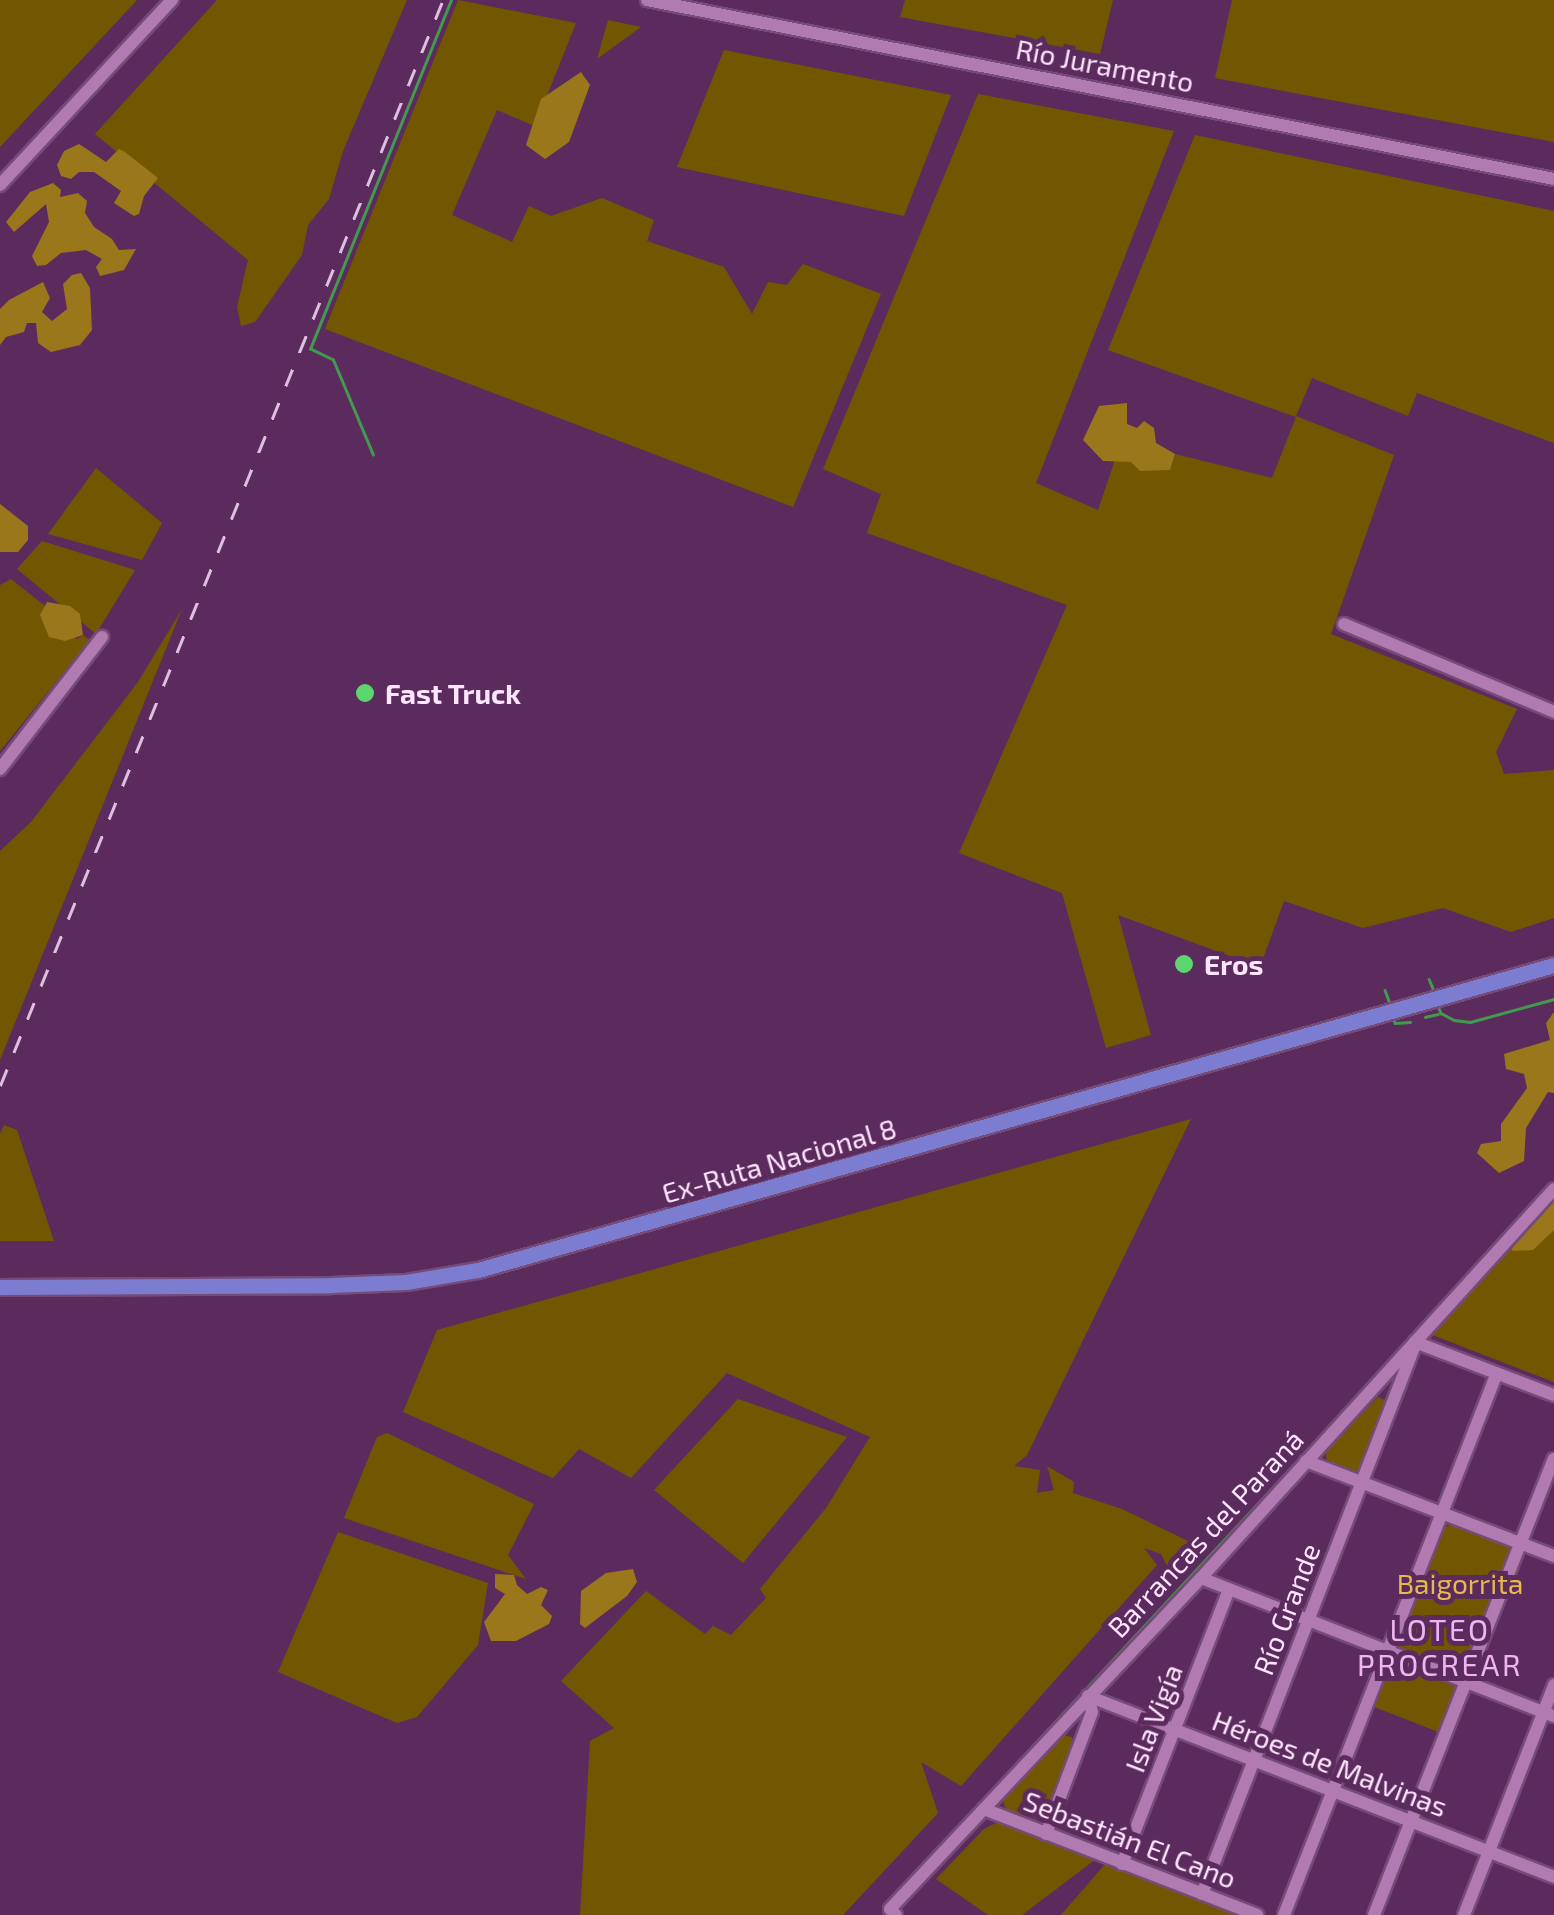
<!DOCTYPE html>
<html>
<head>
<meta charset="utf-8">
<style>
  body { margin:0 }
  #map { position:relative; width:1554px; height:1915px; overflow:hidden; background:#5c2b5e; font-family:"Exo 2",sans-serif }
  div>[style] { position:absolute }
  .green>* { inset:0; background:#735700 }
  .forest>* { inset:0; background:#99771a }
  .stream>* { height:2.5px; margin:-1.25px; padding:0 1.25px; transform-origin:1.25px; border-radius:1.25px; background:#429a4f }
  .roads { filter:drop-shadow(2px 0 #754b77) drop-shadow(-2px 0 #754b77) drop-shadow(0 2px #754b77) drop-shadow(0 -2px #754b77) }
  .minor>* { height:12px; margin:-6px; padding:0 6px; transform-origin:6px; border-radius:6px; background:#b17ab1 }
  .major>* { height:15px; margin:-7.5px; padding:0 7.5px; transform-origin:7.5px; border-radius:7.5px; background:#7c7dd0 }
  .rail>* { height:2.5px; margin-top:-1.25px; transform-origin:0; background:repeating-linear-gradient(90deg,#ddc0dd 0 18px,transparent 0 36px) }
  .dots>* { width:28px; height:28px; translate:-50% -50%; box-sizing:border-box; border:5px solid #5c2b5e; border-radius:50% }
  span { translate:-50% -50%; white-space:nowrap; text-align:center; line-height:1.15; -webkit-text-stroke:10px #5c2b5e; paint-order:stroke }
  .street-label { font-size:28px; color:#fee6fe }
  .poi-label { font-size:28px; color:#fee6fe; font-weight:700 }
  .left { translate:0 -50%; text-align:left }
  .park-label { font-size:28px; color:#e6ba4c }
  .neighbourhood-label { font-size:30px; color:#f0b5f0; letter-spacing:2.5px }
</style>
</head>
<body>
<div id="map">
  <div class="green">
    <i style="clip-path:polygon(0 0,137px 0,0 147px)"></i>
    <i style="clip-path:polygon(217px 0,407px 0,343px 151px,329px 199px,308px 225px,302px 255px,255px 322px,241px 326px,237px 307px,248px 260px,95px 134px)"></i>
    <i style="clip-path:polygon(458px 0,576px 23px,535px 126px,497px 110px,452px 215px,512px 242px,529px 206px,551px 216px,602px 198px,654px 220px,647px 241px,724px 267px,752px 314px,768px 282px,787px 285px,803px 264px,881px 294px,793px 507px,325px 329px)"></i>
    <i style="clip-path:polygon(905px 0,1113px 0,1100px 54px,900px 17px)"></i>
    <i style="clip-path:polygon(1232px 0,1554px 0,1554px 142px,1215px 78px)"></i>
    <i style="clip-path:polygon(608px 20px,641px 27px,597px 59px)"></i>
    <i style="clip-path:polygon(724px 50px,951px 95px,904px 216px,677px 167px)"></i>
    <i style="clip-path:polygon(978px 94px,1174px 131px,1036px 483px,1098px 510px,1117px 454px,1170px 469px,1175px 454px,1272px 478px,1296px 417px,1108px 350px,1195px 135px,1554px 211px,1554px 443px,1417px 393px,1408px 416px,1312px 378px,1296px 416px,1394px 455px,1331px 634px,1517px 709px,1496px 752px,1504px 774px,1554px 770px,1554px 918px,1511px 932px,1443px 908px,1363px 928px,1284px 901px,1260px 967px,1118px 915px,1151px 1035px,1106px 1048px,1062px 893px,959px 853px,1067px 605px,867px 533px,881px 494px,823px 469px)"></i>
    <i style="clip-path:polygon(96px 468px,162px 523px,142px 560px,48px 534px)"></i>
    <i style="clip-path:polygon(42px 541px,135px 570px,96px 634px,17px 569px)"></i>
    <i style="clip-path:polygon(11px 579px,45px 606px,40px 616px,77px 639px,83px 635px,90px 640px,0 751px,0 585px)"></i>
    <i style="clip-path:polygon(182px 609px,0 1060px,0 851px,31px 822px,138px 682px)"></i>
    <i style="clip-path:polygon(1191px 1119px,1027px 1455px,1014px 1466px,1040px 1470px,1037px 1493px,1054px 1490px,1047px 1466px,1074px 1482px,1073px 1493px,1122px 1509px,1194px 1544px,1199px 1557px,1183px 1575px,1173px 1578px,1161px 1554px,1144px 1548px,1157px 1565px,961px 1786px,921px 1762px,938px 1813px,843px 1915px,580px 1915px,590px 1741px,614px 1728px,561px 1681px,646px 1591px,705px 1634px,713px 1626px,731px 1635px,766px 1598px,760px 1589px,826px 1508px,870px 1437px,727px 1373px,631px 1478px,579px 1449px,553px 1478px,403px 1412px,437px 1330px)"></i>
    <i style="clip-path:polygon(4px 1125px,17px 1130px,54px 1241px,0 1241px,0 1134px)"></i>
    <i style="clip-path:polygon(1554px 1199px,1554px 1382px,1430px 1334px,1511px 1246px)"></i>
    <i style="clip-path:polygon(1378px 1397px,1387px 1401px,1358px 1474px,1328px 1463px,1325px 1452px)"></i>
    <i style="clip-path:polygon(738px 1399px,847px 1437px,743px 1563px,654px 1490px)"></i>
    <i style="clip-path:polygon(387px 1433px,534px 1504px,508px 1555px,526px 1579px,344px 1518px,377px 1437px)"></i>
    <i style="clip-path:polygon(1453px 1524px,1507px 1545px,1511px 1552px,1460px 1673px,1398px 1646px,1443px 1528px)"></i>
    <i style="clip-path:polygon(338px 1532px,488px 1583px,478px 1645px,417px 1717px,397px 1723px,278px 1672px)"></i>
    <i style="clip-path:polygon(1395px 1662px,1456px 1687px,1441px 1733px,1372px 1706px,1389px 1665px)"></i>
    <i style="clip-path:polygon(1063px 1735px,1072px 1737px,1074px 1745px,1044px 1821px,1006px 1810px,1003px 1800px)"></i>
    <i style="clip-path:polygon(1000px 1821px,1096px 1859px,1022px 1915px,988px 1915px,936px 1879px,984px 1829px)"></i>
    <i style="clip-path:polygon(1106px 1863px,1238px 1915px,1061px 1915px)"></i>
  </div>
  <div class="forest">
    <i style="clip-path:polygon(581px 72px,590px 85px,569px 142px,545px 159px,526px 145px,541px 99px)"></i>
    <i style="clip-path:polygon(79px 144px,106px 162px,119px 149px,125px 152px,158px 178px,144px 196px,139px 214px,134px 216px,114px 203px,121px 191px,94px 172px,79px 172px,71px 179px,61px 176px,57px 165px,64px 151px)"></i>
    <i style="clip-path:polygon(53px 183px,61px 190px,60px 197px,78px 193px,87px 201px,85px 213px,94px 227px,112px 239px,119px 250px,136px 249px,124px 270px,100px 276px,96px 267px,102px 259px,86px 250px,61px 253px,46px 265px,37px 266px,32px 256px,49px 222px,46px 204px,14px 232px,6px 222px,30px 192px)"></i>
    <i style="clip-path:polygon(81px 273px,90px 288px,92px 330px,80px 345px,51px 352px,38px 343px,36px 323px,27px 323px,24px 332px,6px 337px,0 345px,0 309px,9px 300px,43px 282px,50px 298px,42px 312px,52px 321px,67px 309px,63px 284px,72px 275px)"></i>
    <i style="clip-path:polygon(1127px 403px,1127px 424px,1137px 428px,1144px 421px,1154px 428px,1156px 443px,1175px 454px,1170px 470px,1140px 471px,1131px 462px,1103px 461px,1083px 440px,1099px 406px)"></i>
    <i style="clip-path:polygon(0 504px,28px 526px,28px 540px,18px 552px,0 552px)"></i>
    <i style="clip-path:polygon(47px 602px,70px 606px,80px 614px,83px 635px,65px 641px,49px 637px,40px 615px)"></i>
    <i style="clip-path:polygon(1554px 1012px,1554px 1093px,1548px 1092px,1526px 1128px,1524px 1161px,1499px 1173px,1477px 1153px,1481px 1144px,1501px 1141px,1501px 1124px,1527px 1088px,1524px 1074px,1506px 1069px,1504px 1054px,1550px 1040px,1546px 1023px)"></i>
    <i style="clip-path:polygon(1554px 1197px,1554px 1230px,1533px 1250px,1513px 1251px,1508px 1243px)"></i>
    <i style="clip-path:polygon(633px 1569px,637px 1582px,627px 1596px,585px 1628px,580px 1624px,581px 1591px,606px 1573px)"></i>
    <i style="clip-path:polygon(495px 1574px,514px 1575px,517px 1585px,527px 1594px,541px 1587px,548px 1590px,541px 1605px,552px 1616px,549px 1624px,516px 1641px,491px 1641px,484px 1622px,505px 1594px,495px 1588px)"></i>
  </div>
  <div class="stream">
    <i style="left:373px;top:455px;width:103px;rotate:-112.8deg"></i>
    <i style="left:333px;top:360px;width:25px;rotate:-154deg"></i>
    <i style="left:310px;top:349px;width:376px;rotate:-68deg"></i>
    <i style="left:1429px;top:979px;width:13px;rotate:67deg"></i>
    <i style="left:1385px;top:990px;width:15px;rotate:70deg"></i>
    <i style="left:1438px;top:1006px;width:8px;rotate:67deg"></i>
    <i style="left:1441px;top:1013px;width:15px;rotate:28deg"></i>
    <i style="left:1454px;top:1020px;width:16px;rotate:7deg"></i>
    <i style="left:1470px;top:1022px;width:87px;rotate:-15.3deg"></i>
    <i style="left:1425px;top:1017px;width:13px;rotate:-13deg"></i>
    <i style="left:1394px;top:1018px;width:5px;rotate:79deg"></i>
    <i style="left:1395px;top:1023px;width:15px;rotate:-4deg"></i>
    <i style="left:975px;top:1808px;width:609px;rotate:-47.13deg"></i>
  </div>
  <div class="roads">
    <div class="minor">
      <i style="left:647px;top:0;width:924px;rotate:11.16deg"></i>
      <i style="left:0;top:185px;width:253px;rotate:-47.1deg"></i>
      <i style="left:1344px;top:624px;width:228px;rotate:22.7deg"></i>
      <i style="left:0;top:769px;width:167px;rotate:-52.3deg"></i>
      <i style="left:1415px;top:1342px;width:149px;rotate:20.9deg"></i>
      <i style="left:1306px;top:1461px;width:266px;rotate:21deg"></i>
      <i style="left:1201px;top:1578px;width:379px;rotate:21.4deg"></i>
      <i style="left:1088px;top:1696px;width:500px;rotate:21.2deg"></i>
      <i style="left:984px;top:1809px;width:293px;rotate:21.2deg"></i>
      <i style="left:1046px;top:1834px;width:130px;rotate:-69.3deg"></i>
      <i style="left:1092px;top:1712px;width:16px;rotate:-104deg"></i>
      <i style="left:1122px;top:1864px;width:294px;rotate:-68.7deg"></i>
      <i style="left:1202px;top:1894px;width:589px;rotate:-68.79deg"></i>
      <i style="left:896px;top:1915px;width:8px;rotate:-135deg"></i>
      <i style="left:890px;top:1909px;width:454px;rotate:-46.8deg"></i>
      <i style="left:1201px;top:1578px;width:525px;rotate:-47.78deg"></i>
      <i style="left:1284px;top:1915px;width:582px;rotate:-68.55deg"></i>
      <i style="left:1374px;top:1915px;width:490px;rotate:-68.5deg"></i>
      <i style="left:1464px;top:1915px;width:247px;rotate:-68.6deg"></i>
    </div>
    <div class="major">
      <i style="left:0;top:1287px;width:330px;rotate:-0.3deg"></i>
      <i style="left:330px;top:1285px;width:76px;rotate:-2.3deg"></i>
      <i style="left:406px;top:1282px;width:73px;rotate:-9.5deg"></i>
      <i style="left:478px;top:1270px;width:1118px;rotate:-15.83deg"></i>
    </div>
  </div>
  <div class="rail">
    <i style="left:0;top:1086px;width:1173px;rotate:-67.81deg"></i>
  </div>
  <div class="dots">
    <i style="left:365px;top:693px;background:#5bd56e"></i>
    <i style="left:1184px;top:964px;background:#5bd56e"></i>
  </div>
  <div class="street-label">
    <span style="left:1105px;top:65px;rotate:11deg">Río Juramento</span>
    <span style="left:779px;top:1160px;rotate:-16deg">Ex-Ruta Nacional 8</span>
    <span style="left:1205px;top:1533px;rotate:-47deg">Barrancas del Paraná</span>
    <span style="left:1286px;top:1609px;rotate:-69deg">Río Grande</span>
    <span style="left:1153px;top:1718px;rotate:-69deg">Isla Vigía</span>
    <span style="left:1330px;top:1763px;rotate:21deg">Héroes de Malvinas</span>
    <span style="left:1130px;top:1839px;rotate:21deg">Sebastián El Cano</span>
  </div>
  <div class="poi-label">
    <span class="left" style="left:385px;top:693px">Fast Truck</span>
    <span class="left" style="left:1204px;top:964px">Eros</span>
  </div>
  <div class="park-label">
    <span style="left:1460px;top:1583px">Baigorrita</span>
  </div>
  <div class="neighbourhood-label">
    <span style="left:1440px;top:1646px">LOTEO<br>PROCREAR</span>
  </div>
</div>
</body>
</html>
